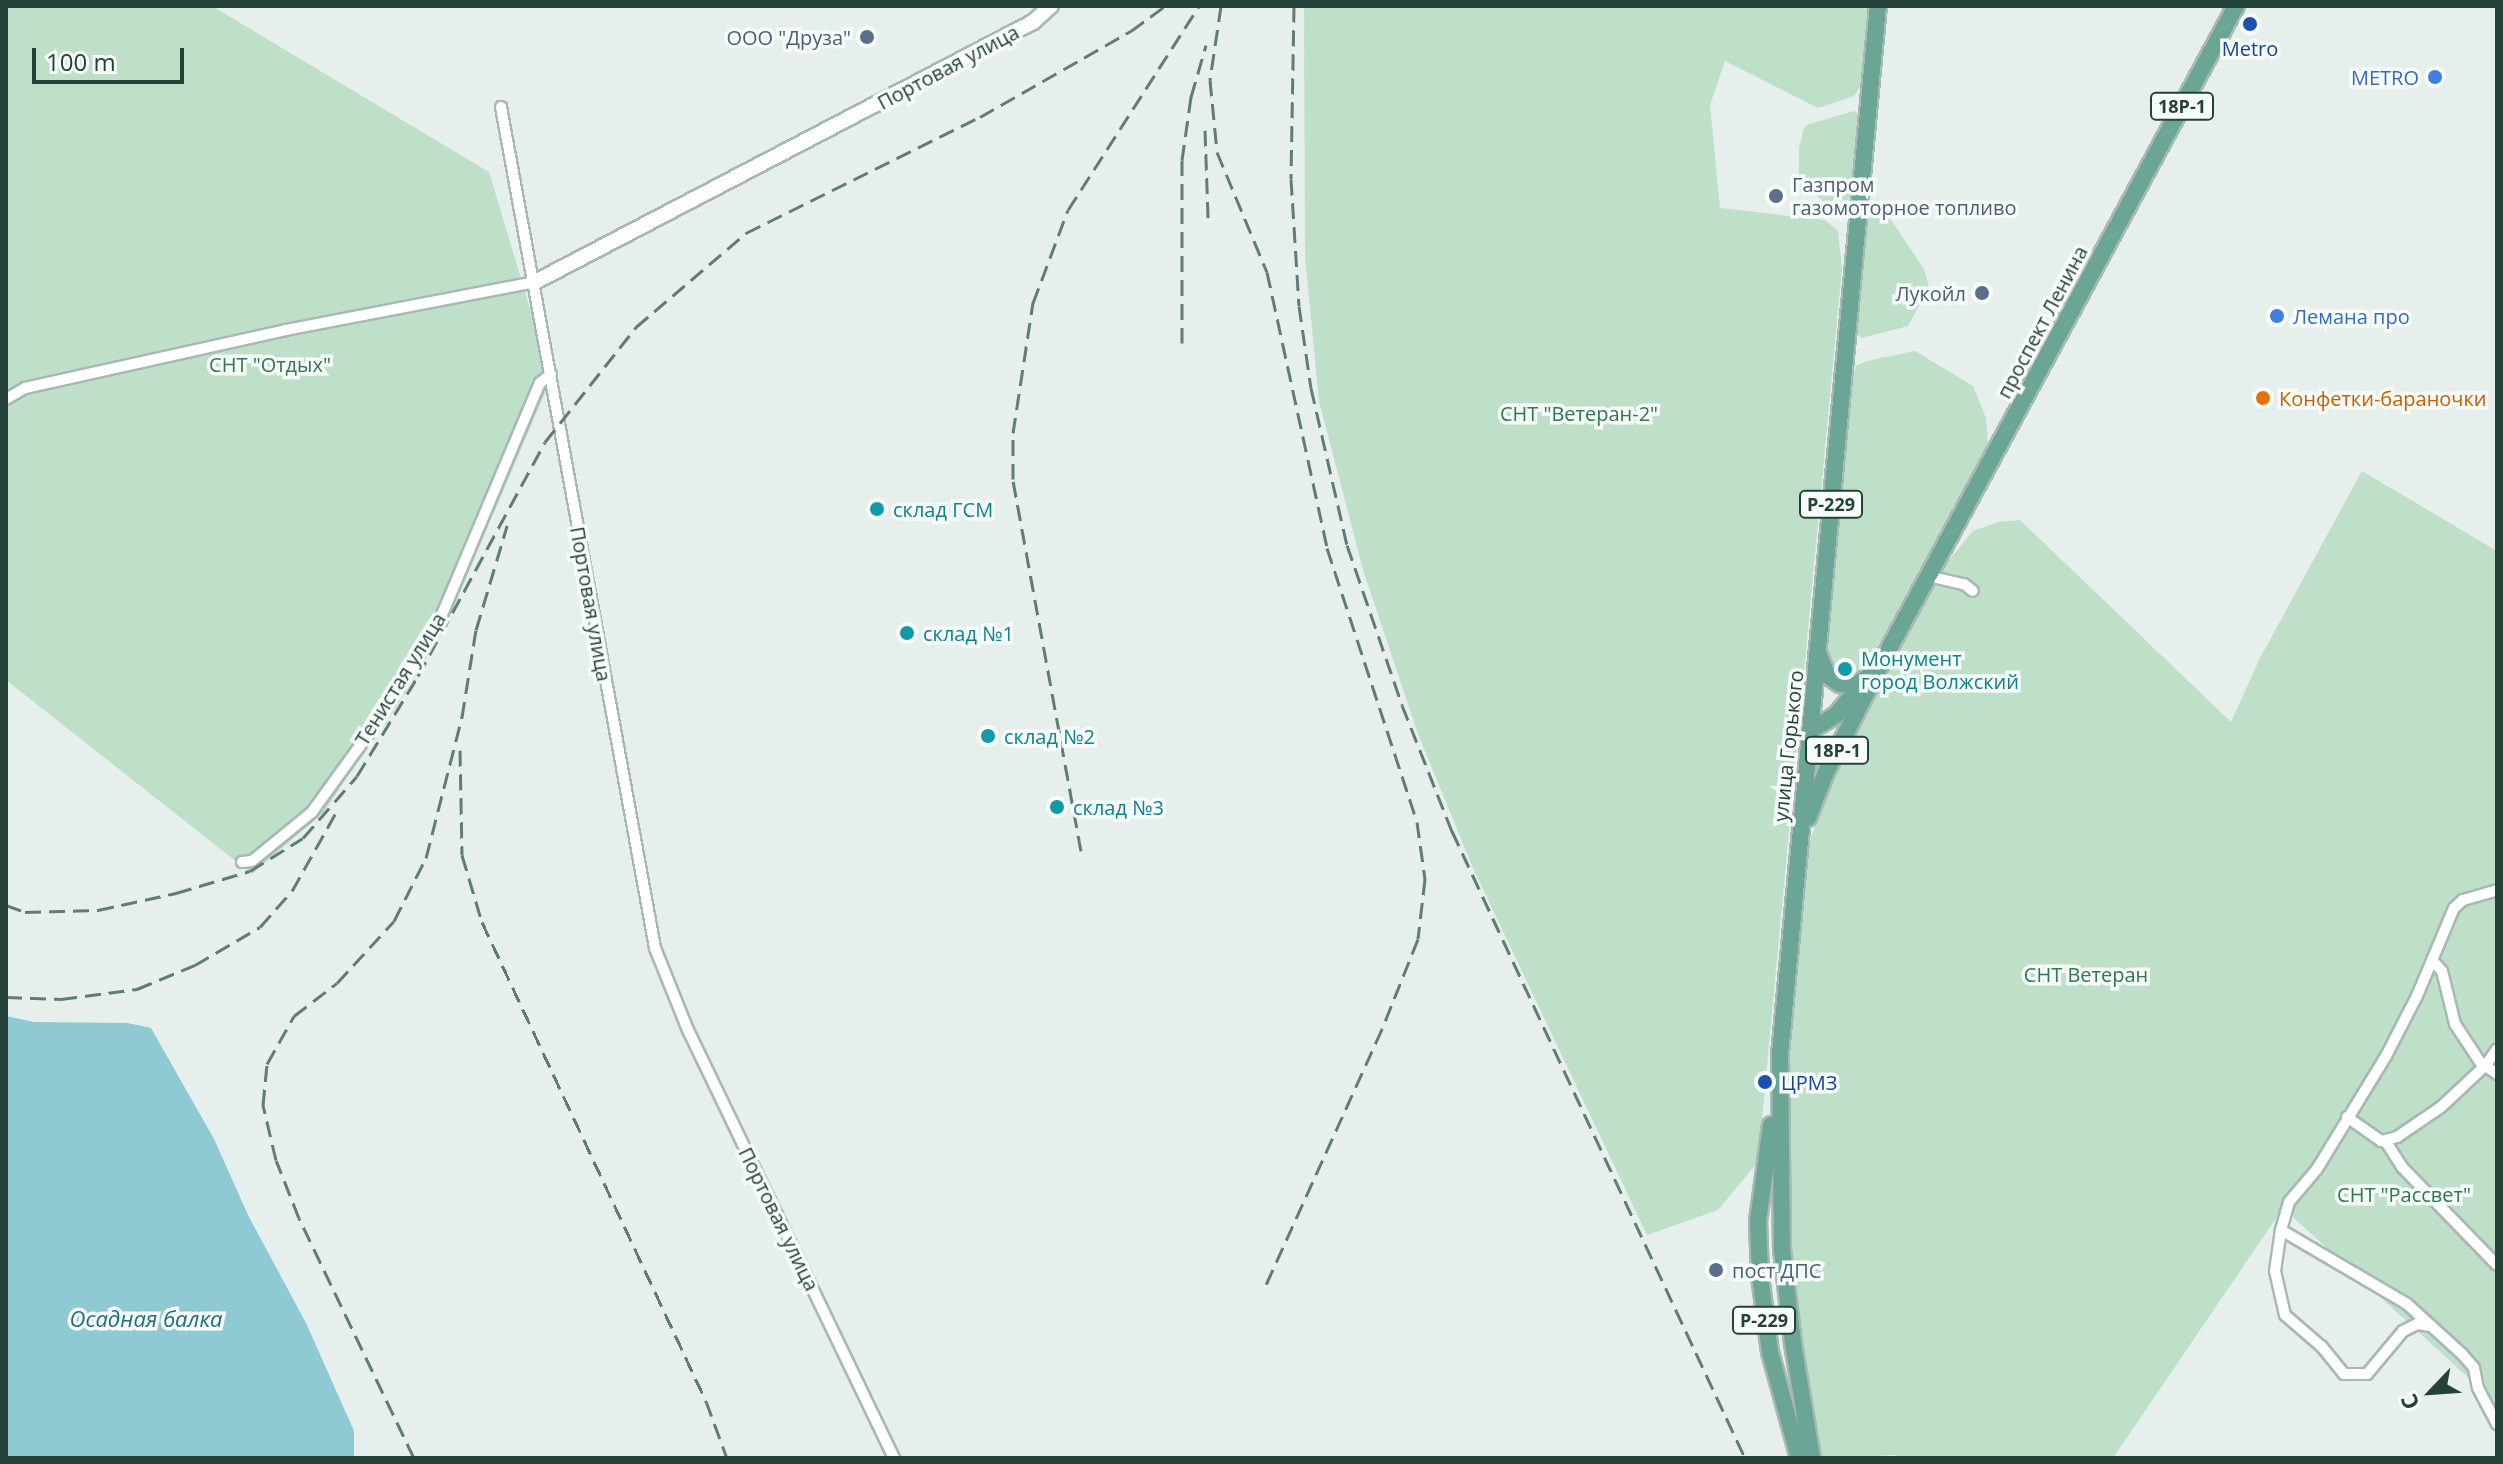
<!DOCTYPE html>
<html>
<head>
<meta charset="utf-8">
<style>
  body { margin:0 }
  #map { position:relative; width:2503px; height:1464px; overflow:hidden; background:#e6efeb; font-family:"Open Sans",sans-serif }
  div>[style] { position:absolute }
  .green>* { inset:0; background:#bfe0c8 }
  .water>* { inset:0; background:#8ec9d4 }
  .roads { filter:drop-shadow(2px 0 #a8b8b2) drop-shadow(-2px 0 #a8b8b2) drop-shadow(0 2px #a8b8b2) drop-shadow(0 -2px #a8b8b2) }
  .street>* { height:10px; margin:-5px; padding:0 5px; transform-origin:5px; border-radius:5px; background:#fff }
  .secondary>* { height:14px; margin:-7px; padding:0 7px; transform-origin:7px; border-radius:7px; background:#fff }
  .primary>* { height:16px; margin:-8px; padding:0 8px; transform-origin:8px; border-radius:8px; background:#6aa596 }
  .rail>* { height:3px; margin-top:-1.5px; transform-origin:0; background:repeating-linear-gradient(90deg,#5f7d75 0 16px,transparent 0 24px) }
  .dots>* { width:22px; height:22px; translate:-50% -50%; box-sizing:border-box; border:4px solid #f7fbf9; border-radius:50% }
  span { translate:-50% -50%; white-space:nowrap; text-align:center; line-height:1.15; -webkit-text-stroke:7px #f7fbf9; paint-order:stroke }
  .shield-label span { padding:2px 6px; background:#f7fbf9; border:2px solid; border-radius:6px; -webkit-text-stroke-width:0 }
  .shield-label { font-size:18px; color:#24423a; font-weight:700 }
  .service-label { font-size:20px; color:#4e5e75 }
  .right { translate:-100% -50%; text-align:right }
  .left { translate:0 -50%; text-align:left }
  .transit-label { font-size:20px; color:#164399 }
  .street-label { font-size:20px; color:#24423a }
  .shop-label { font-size:20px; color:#366cbe }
  .park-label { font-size:20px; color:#2d7a4b }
  .food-label { font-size:20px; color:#c56008 }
  .culture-label { font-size:20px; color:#0d838f }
  .water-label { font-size:22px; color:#1c6f80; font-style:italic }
  .frame { position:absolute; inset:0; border:8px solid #24423a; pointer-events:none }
  .north { position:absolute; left:2391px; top:1352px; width:80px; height:80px; -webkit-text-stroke:6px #f7fbf9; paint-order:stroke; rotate:245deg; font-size:22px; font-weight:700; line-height:32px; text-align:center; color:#24423a }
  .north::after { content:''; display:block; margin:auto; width:28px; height:36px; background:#24423a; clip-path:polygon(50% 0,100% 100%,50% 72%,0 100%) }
  .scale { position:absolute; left:32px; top:48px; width:152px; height:36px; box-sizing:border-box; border:4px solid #24423a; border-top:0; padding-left:10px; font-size:24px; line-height:28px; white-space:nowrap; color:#24423a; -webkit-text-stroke:6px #f7fbf9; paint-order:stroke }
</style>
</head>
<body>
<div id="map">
  <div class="green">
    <i style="clip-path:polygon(6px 6px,212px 6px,489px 172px,551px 379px,442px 634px,324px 812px,252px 874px,6px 680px)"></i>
    <i style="clip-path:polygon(1304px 6px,1870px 6px,1862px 84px,1854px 96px,1818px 108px,1725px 61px,1710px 105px,1720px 208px,1825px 220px,1838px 231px,1842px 268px,1758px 1162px,1718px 1210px,1647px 1235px,1472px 866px,1418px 734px,1364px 573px,1319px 401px,1305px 257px)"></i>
    <i style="clip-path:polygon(1854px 111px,1858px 113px,1848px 215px,1844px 217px,1802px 185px,1799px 177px,1799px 148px,1804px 128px,1809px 124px)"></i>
    <i style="clip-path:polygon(1877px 199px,1924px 269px,1929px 287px,1908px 326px,1862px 338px,1857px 335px,1857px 328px,1869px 205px)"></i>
    <i style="clip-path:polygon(1915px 351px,1973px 386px,1986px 418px,1988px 446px,1864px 672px,1852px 679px,1837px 677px,1826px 656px,1852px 377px,1856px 366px,1867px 361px)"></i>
    <i style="clip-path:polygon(2362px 471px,2497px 551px,2497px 1404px,2283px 1208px,2113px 1458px,1898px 1458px,1897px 1455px,1829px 1458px,1821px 1455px,1795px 1297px,1788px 1206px,1789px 1054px,1808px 847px,1834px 769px,1948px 561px,1973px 531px,1998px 522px,2020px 520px,2231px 722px,2260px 658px)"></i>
  </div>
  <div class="water">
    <i style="clip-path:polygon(6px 1016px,34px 1022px,128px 1023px,151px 1028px,214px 1139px,248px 1215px,307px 1325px,354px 1431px,354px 1458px,6px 1458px)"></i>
  </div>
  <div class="roads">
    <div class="street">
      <i style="left:501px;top:107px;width:855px;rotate:79.62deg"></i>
      <i style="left:655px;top:948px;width:88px;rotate:68.1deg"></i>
      <i style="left:688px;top:1030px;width:475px;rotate:64.3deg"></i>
      <i style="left:6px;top:399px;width:22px;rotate:-30deg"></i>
      <i style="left:25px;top:388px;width:267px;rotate:-12.5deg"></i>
      <i style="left:286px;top:330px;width:254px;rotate:-10.9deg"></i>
      <i style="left:1928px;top:576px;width:37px;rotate:13deg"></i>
      <i style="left:1964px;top:584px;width:11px;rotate:38deg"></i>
      <i style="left:242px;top:862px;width:10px;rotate:-6deg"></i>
      <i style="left:252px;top:861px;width:77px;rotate:-39.2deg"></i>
      <i style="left:312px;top:812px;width:116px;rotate:-54.1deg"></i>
      <i style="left:380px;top:718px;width:110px;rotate:-58.3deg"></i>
      <i style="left:438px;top:624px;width:262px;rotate:-67.1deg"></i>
      <i style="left:540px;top:383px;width:14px;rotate:-39deg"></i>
      <i style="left:2432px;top:960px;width:15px;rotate:48deg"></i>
      <i style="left:2442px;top:971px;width:55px;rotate:76.2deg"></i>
      <i style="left:2455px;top:1024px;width:45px;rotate:56.7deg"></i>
      <i style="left:2480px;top:1062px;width:21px;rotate:35deg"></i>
      <i style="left:2347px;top:1117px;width:42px;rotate:35.2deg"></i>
      <i style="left:2381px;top:1141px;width:16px;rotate:-14deg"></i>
      <i style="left:2397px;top:1137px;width:53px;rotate:-34.3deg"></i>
      <i style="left:2441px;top:1107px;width:62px;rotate:-43deg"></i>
      <i style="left:2486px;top:1065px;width:19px;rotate:-55deg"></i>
      <i style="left:2386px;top:1142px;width:30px;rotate:57deg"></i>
      <i style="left:2402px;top:1167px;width:136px;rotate:45.9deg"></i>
      <i style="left:2281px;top:1230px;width:146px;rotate:30.4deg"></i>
      <i style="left:2407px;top:1304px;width:74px;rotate:42.3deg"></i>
      <i style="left:2462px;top:1354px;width:18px;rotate:49deg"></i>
      <i style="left:2474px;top:1368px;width:20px;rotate:79deg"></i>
      <i style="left:2478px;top:1388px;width:41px;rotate:62.2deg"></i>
      <i style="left:2431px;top:1326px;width:14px;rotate:-172deg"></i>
      <i style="left:2417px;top:1324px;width:16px;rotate:153deg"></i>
      <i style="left:2403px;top:1331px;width:56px;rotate:129.9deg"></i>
      <i style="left:2367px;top:1374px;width:23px;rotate:180deg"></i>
      <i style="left:2344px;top:1374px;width:35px;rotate:-129deg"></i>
      <i style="left:2322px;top:1347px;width:49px;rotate:-139.1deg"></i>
      <i style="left:2285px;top:1315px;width:45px;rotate:-102.8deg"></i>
      <i style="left:2275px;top:1271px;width:41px;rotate:-81.7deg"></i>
      <i style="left:2281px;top:1230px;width:29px;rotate:-74deg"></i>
      <i style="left:2289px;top:1202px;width:43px;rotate:-49.7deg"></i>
      <i style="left:2317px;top:1169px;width:132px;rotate:-58.6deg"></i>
      <i style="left:2386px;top:1056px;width:68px;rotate:-62.7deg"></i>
      <i style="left:2417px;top:996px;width:95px;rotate:-67.2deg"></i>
      <i style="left:2454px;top:908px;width:12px;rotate:-42deg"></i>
      <i style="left:2463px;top:900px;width:35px;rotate:-16deg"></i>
    </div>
    <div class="secondary">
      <i style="left:535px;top:282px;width:562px;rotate:-27.57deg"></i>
      <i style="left:1033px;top:22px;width:24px;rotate:-42deg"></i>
    </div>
    <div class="primary">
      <i style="left:1819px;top:655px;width:22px;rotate:68deg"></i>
      <i style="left:1827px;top:675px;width:16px;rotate:35deg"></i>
      <i style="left:1840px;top:684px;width:14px;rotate:4deg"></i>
      <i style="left:1854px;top:685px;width:13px;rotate:-27deg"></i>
      <i style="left:1811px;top:730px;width:29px;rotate:-31deg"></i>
      <i style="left:1836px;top:715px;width:50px;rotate:-49.9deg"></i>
      <i style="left:1808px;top:818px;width:49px;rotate:-68.6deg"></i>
      <i style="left:1826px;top:772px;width:128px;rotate:-63deg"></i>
      <i style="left:1884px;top:658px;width:741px;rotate:-61.64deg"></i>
      <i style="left:1771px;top:1125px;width:97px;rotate:97.7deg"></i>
      <i style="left:1758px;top:1221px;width:55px;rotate:87.9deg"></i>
      <i style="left:1760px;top:1276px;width:77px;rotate:82.5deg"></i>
      <i style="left:1770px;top:1352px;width:110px;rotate:74.7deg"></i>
      <i style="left:1812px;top:1458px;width:117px;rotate:-99.4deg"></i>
      <i style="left:1793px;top:1343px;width:94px;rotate:-96.7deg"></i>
      <i style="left:1782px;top:1250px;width:196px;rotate:-90.6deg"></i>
      <i style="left:1780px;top:1054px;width:1053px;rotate:-84.66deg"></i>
    </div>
  </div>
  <div class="rail">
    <i style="left:1221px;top:6px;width:75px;rotate:98.5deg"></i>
    <i style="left:1210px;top:80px;width:72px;rotate:84.4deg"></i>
    <i style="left:1217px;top:152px;width:130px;rotate:67.4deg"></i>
    <i style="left:1267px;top:272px;width:282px;rotate:77.7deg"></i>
    <i style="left:1327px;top:548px;width:288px;rotate:71.8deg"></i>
    <i style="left:1417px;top:822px;width:58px;rotate:82deg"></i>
    <i style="left:1425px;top:879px;width:60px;rotate:96.7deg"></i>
    <i style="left:1418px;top:939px;width:97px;rotate:111.8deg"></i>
    <i style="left:1382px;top:1029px;width:281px;rotate:114.4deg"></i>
    <i style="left:1294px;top:6px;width:173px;rotate:91deg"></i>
    <i style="left:1291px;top:179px;width:127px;rotate:86.4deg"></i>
    <i style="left:1299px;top:306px;width:83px;rotate:81.7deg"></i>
    <i style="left:1311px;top:388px;width:161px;rotate:77.1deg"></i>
    <i style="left:1347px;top:545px;width:169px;rotate:71deg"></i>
    <i style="left:1402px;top:705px;width:136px;rotate:68.4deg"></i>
    <i style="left:1452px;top:831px;width:692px;rotate:64.95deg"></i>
    <i style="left:1205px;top:130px;width:88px;rotate:88deg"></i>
    <i style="left:1182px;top:343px;width:183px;rotate:-90deg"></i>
    <i style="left:1182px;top:160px;width:64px;rotate:-81.9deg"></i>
    <i style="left:1191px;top:97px;width:54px;rotate:-73.9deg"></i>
    <i style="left:460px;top:750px;width:105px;rotate:88.9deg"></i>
    <i style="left:462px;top:855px;width:70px;rotate:73.4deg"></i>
    <i style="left:482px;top:922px;width:529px;rotate:64.94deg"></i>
    <i style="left:706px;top:1401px;width:61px;rotate:69.8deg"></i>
    <i style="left:1081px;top:851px;width:378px;rotate:-100.4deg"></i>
    <i style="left:1013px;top:479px;width:46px;rotate:-90deg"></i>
    <i style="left:1013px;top:433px;width:132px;rotate:-81.3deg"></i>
    <i style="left:1033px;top:303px;width:99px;rotate:-69.4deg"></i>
    <i style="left:1068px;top:210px;width:242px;rotate:-57.3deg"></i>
    <i style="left:6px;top:905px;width:20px;rotate:20deg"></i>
    <i style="left:25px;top:912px;width:73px;rotate:-1.6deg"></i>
    <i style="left:98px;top:910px;width:80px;rotate:-12.3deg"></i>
    <i style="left:176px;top:893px;width:77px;rotate:-16.6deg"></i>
    <i style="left:250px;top:871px;width:62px;rotate:-31.9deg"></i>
    <i style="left:303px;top:838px;width:82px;rotate:-48.9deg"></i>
    <i style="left:357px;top:776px;width:117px;rotate:-58.6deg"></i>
    <i style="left:418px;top:676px;width:266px;rotate:-61.5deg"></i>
    <i style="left:545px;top:442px;width:147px;rotate:-51.6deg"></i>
    <i style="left:636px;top:327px;width:145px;rotate:-40.5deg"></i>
    <i style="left:746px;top:233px;width:261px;rotate:-26.4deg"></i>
    <i style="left:980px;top:117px;width:174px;rotate:-29.7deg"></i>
    <i style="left:1131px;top:31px;width:42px;rotate:-36.3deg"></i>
    <i style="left:6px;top:997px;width:55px;rotate:2.1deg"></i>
    <i style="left:61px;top:999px;width:77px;rotate:-7.5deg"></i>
    <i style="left:137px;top:989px;width:63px;rotate:-22.5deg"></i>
    <i style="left:195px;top:965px;width:75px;rotate:-30.3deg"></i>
    <i style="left:260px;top:927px;width:48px;rotate:-48.4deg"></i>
    <i style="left:292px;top:891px;width:94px;rotate:-60.7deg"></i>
    <i style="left:414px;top:1458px;width:266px;rotate:-115.6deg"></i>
    <i style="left:299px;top:1218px;width:62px;rotate:-111.6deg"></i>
    <i style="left:276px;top:1160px;width:57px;rotate:-103.3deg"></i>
    <i style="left:263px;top:1105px;width:41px;rotate:-84.4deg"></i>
    <i style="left:267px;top:1064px;width:55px;rotate:-60.6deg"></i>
    <i style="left:294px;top:1016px;width:54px;rotate:-37.5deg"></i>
    <i style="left:337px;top:983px;width:84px;rotate:-47.4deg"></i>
    <i style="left:394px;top:921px;width:71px;rotate:-63.1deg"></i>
    <i style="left:426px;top:858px;width:146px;rotate:-75.7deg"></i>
    <i style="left:462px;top:717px;width:88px;rotate:-80.9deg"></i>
    <i style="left:476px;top:630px;width:109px;rotate:-73.4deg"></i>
  </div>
  <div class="dots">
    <i style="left:2250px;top:24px;background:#1a4fb4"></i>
    <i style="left:867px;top:37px;background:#5c6f8a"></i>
    <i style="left:2435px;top:77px;background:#3f7fe0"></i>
    <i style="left:1776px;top:196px;background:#5c6f8a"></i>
    <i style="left:1982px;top:293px;background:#5c6f8a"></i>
    <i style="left:2277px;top:316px;background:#3f7fe0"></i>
    <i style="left:2263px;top:398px;background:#e8710a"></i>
    <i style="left:877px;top:509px;background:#0f9aa8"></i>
    <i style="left:907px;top:633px;background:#0f9aa8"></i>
    <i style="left:1845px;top:669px;background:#0f9aa8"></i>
    <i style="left:988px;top:736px;background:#0f9aa8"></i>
    <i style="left:1057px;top:807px;background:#0f9aa8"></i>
    <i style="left:1765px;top:1082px;background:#1a4fb4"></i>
    <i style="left:1716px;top:1270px;background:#5c6f8a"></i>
  </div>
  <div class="shield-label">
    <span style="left:2182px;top:106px">18Р-1</span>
    <span style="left:1831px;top:504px">Р-229</span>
    <span style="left:1837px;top:750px">18Р-1</span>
    <span style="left:1764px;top:1320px">Р-229</span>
  </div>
  <div class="service-label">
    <span class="right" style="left:851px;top:37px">ООО "Друза"</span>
    <span class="left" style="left:1792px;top:196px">Газпром<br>газомоторное топливо</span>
    <span class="right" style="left:1966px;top:293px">Лукойл</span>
    <span class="left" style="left:1732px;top:1270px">пост ДПС</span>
  </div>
  <div class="transit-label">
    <span style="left:2250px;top:48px">Metro</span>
    <span class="left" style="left:1781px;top:1082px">ЦРМЗ</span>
  </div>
  <div class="street-label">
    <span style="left:948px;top:67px;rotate:-28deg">Портовая улица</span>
    <span style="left:2042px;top:322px;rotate:-62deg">проспект Ленина</span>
    <span style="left:591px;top:604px;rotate:80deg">Портовая улица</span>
    <span style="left:400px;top:679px;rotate:-58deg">Тенистая улица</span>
    <span style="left:1788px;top:746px;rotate:-84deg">улица Горького</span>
    <span style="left:779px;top:1219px;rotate:64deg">Портовая улица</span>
  </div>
  <div class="shop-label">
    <span class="right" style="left:2419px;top:77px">METRO</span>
    <span class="left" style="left:2293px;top:316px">Лемана про</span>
  </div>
  <div class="park-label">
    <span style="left:270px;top:364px">СНТ "Отдых"</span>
    <span style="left:1579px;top:413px">СНТ "Ветеран-2"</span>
    <span style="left:2086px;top:974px">СНТ Ветеран</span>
    <span style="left:2404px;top:1194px">СНТ "Рассвет"</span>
  </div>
  <div class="food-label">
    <span class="left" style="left:2279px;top:398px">Конфетки-бараночки</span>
  </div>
  <div class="culture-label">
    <span class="left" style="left:893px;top:509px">склад ГСМ</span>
    <span class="left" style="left:923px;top:633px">склад №1</span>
    <span class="left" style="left:1861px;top:670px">Монумент<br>город Волжский</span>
    <span class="left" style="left:1004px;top:736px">склад №2</span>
    <span class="left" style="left:1073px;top:807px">склад №3</span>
  </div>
  <div class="water-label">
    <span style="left:146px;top:1319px">Осадная балка</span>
  </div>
  <div class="frame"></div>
  <div class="north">С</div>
  <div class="scale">100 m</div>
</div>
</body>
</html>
